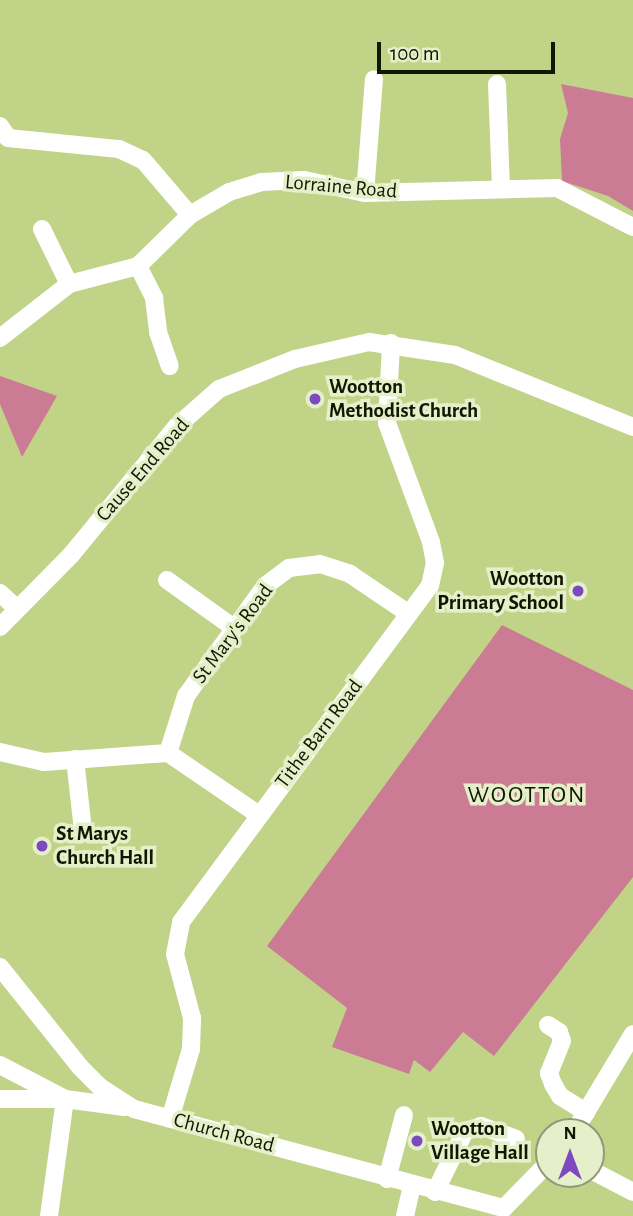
<!DOCTYPE html>
<html>
<head>
<meta charset="utf-8">
<style>
  body { margin:0 }
  #map { position:relative; width:633px; height:1216px; overflow:hidden; background:#c1d387; font-family:"Alegreya Sans",sans-serif }
  div>[style] { position:absolute }
  .green>* { inset:0; background:#cc7b95 }
  .minor>* { height:18px; margin:-9px; padding:0 9px; transform-origin:9px; border-radius:9px; background:#fff }
  .dots>* { width:19px; height:19px; translate:-50% -50%; box-sizing:border-box; border:4px solid #e5efca; border-radius:50% }
  span { translate:-50% -50%; white-space:nowrap; text-align:center; line-height:1.15; -webkit-text-stroke:7px #e5efca; paint-order:stroke }
  .street-label { font-size:21px; color:#111700 }
  .poi-label { font-size:21px; color:#111700; font-weight:700 }
  .left { translate:0 -50%; text-align:left }
  .right { translate:-100% -50%; text-align:right }
  .quarter-label { font-size:24px; color:#111700; letter-spacing:2px }
  .north { position:absolute; left:535px; top:1118px; width:70px; height:70px; box-sizing:border-box; background:#e5efca; border:2px solid #909979; border-radius:50%; rotate:0deg; font-size:19px; font-weight:700; line-height:28px; text-align:center; color:#111700 }
  .north::after { content:''; display:block; margin:auto; width:24px; height:32px; background:#7c49c1; clip-path:polygon(50% 0,100% 100%,50% 72%,0 100%) }
  .scale { position:absolute; left:377px; top:42px; width:178px; height:32px; box-sizing:border-box; border:4px solid #111700; border-top:0; padding-left:9px; font-size:21px; line-height:24px; white-space:nowrap; color:#111700; -webkit-text-stroke:5px #e5efca; paint-order:stroke }
</style>
</head>
<body>
<div id="map">
  <div class="green">
    <i style="clip-path:polygon(561px 84px,633px 98px,633px 211px,608px 196px,562px 181px,560px 139px,568px 113px)"></i>
    <i style="clip-path:polygon(0 376px,57px 396px,22px 457px,0 404px)"></i>
    <i style="clip-path:polygon(502px 625px,633px 690px,633px 877px,494px 1056px,463px 1032px,430px 1072px,414px 1060px,409px 1074px,332px 1047px,347px 1008px,267px 946px)"></i>
  </div>
  <div class="minor">
    <i style="left:497px;top:84px;width:103px;rotate:87.8deg"></i>
    <i style="left:0;top:126px;width:14px;rotate:56deg"></i>
    <i style="left:8px;top:138px;width:112px;rotate:5.7deg"></i>
    <i style="left:119px;top:149px;width:26px;rotate:25deg"></i>
    <i style="left:143px;top:160px;width:72px;rotate:49.5deg"></i>
    <i style="left:365px;top:193px;width:114px;rotate:-85.5deg"></i>
    <i style="left:42px;top:229px;width:61px;rotate:63.9deg"></i>
    <i style="left:138px;top:266px;width:36px;rotate:63deg"></i>
    <i style="left:154px;top:298px;width:34px;rotate:83deg"></i>
    <i style="left:158px;top:332px;width:36px;rotate:71deg"></i>
    <i style="left:0;top:338px;width:88px;rotate:-38deg"></i>
    <i style="left:69px;top:284px;width:71px;rotate:-14.6deg"></i>
    <i style="left:138px;top:266px;width:73px;rotate:-44.4deg"></i>
    <i style="left:190px;top:215px;width:45px;rotate:-30.5deg"></i>
    <i style="left:229px;top:192px;width:34px;rotate:-17deg"></i>
    <i style="left:261px;top:182px;width:43px;rotate:-2.7deg"></i>
    <i style="left:304px;top:180px;width:62px;rotate:12deg"></i>
    <i style="left:365px;top:193px;width:192px;rotate:-1.5deg"></i>
    <i style="left:557px;top:188px;width:85px;rotate:27.2deg"></i>
    <i style="left:167px;top:580px;width:82px;rotate:35.6deg"></i>
    <i style="left:0;top:593px;width:23px;rotate:43deg"></i>
    <i style="left:0;top:627px;width:101px;rotate:-45.4deg"></i>
    <i style="left:71px;top:555px;width:166px;rotate:-50.6deg"></i>
    <i style="left:176px;top:427px;width:57px;rotate:-41.5deg"></i>
    <i style="left:219px;top:389px;width:82px;rotate:-21.5deg"></i>
    <i style="left:295px;top:359px;width:76px;rotate:-12.9deg"></i>
    <i style="left:369px;top:342px;width:87px;rotate:8.6deg"></i>
    <i style="left:455px;top:355px;width:192px;rotate:22deg"></i>
    <i style="left:0;top:752px;width:45px;rotate:12.8deg"></i>
    <i style="left:44px;top:762px;width:124px;rotate:-4.2deg"></i>
    <i style="left:75px;top:759px;width:71px;rotate:83.6deg"></i>
    <i style="left:259px;top:815px;width:110px;rotate:-145.7deg"></i>
    <i style="left:168px;top:753px;width:60px;rotate:-72.5deg"></i>
    <i style="left:186px;top:696px;width:135px;rotate:-54.3deg"></i>
    <i style="left:265px;top:586px;width:30px;rotate:-37deg"></i>
    <i style="left:289px;top:568px;width:31px;rotate:-7deg"></i>
    <i style="left:320px;top:564px;width:32px;rotate:18deg"></i>
    <i style="left:350px;top:574px;width:71px;rotate:34.1deg"></i>
    <i style="left:0;top:967px;width:128px;rotate:51.3deg"></i>
    <i style="left:80px;top:1067px;width:28px;rotate:45deg"></i>
    <i style="left:100px;top:1087px;width:40px;rotate:32.9deg"></i>
    <i style="left:134px;top:1109px;width:383px;rotate:15deg"></i>
    <i style="left:548px;top:1025px;width:13px;rotate:32deg"></i>
    <i style="left:559px;top:1032px;width:9px;rotate:72deg"></i>
    <i style="left:562px;top:1041px;width:35px;rotate:112deg"></i>
    <i style="left:549px;top:1073px;width:12px;rotate:70deg"></i>
    <i style="left:553px;top:1084px;width:14px;rotate:60deg"></i>
    <i style="left:560px;top:1096px;width:31px;rotate:32deg"></i>
    <i style="left:0;top:1065px;width:73px;rotate:27.6deg"></i>
    <i style="left:65px;top:1099px;width:60px;rotate:7.7deg"></i>
    <i style="left:0;top:1099px;width:65px"></i>
    <i style="left:65px;top:1099px;width:118px;rotate:97.8deg"></i>
    <i style="left:170px;top:1119px;width:73px;rotate:-73.3deg"></i>
    <i style="left:191px;top:1049px;width:31px;rotate:-88deg"></i>
    <i style="left:192px;top:1018px;width:66px;rotate:-104.9deg"></i>
    <i style="left:175px;top:954px;width:33px;rotate:-79deg"></i>
    <i style="left:181px;top:922px;width:418px;rotate:-53.5deg"></i>
    <i style="left:430px;top:586px;width:24px;rotate:-78deg"></i>
    <i style="left:435px;top:563px;width:21px;rotate:-101deg"></i>
    <i style="left:431px;top:542px;width:127px;rotate:-110.3deg"></i>
    <i style="left:387px;top:423px;width:80px;rotate:-87.1deg"></i>
    <i style="left:574px;top:1132px;width:114px;rotate:-59deg"></i>
    <i style="left:591px;top:1170px;width:47px;rotate:27.6deg"></i>
    <i style="left:387px;top:1179px;width:66px;rotate:-75.1deg"></i>
    <i style="left:435px;top:1192px;width:68px;rotate:-63.8deg"></i>
    <i style="left:465px;top:1131px;width:17px;rotate:-17deg"></i>
    <i style="left:481px;top:1126px;width:37px;rotate:20deg"></i>
    <i style="left:504px;top:1208px;width:64px;rotate:-45.6deg"></i>
    <i style="left:405px;top:1216px;width:31px;rotate:-77deg"></i>
  </div>
  <div class="dots">
    <i style="left:315px;top:399px;background:#7c49c1"></i>
    <i style="left:578px;top:591px;background:#7c49c1"></i>
    <i style="left:42px;top:846px;background:#7c49c1"></i>
    <i style="left:417px;top:1141px;background:#7c49c1"></i>
  </div>
  <div class="street-label">
    <span style="left:341px;top:187px;rotate:5deg">Lorraine Road</span>
    <span style="left:143px;top:470px;rotate:-49deg">Cause End Road</span>
    <span style="left:233px;top:634px;rotate:-53deg">St Mary's Road</span>
    <span style="left:319px;top:734px;rotate:-53deg">Tithe Barn Road</span>
    <span style="left:224px;top:1133px;rotate:15deg">Church Road</span>
  </div>
  <div class="poi-label">
    <span class="left" style="left:329px;top:399px">Wootton<br>Methodist Church</span>
    <span class="right" style="left:564px;top:591px">Wootton<br>Primary School</span>
    <span class="left" style="left:56px;top:846px">St Marys<br>Church Hall</span>
    <span class="left" style="left:431px;top:1141px">Wootton<br>Village Hall</span>
  </div>
  <div class="quarter-label">
    <span style="left:527px;top:796px">WOOTTON</span>
  </div>
  <div class="north">N</div>
  <div class="scale">100 m</div>
</div>
</body>
</html>
